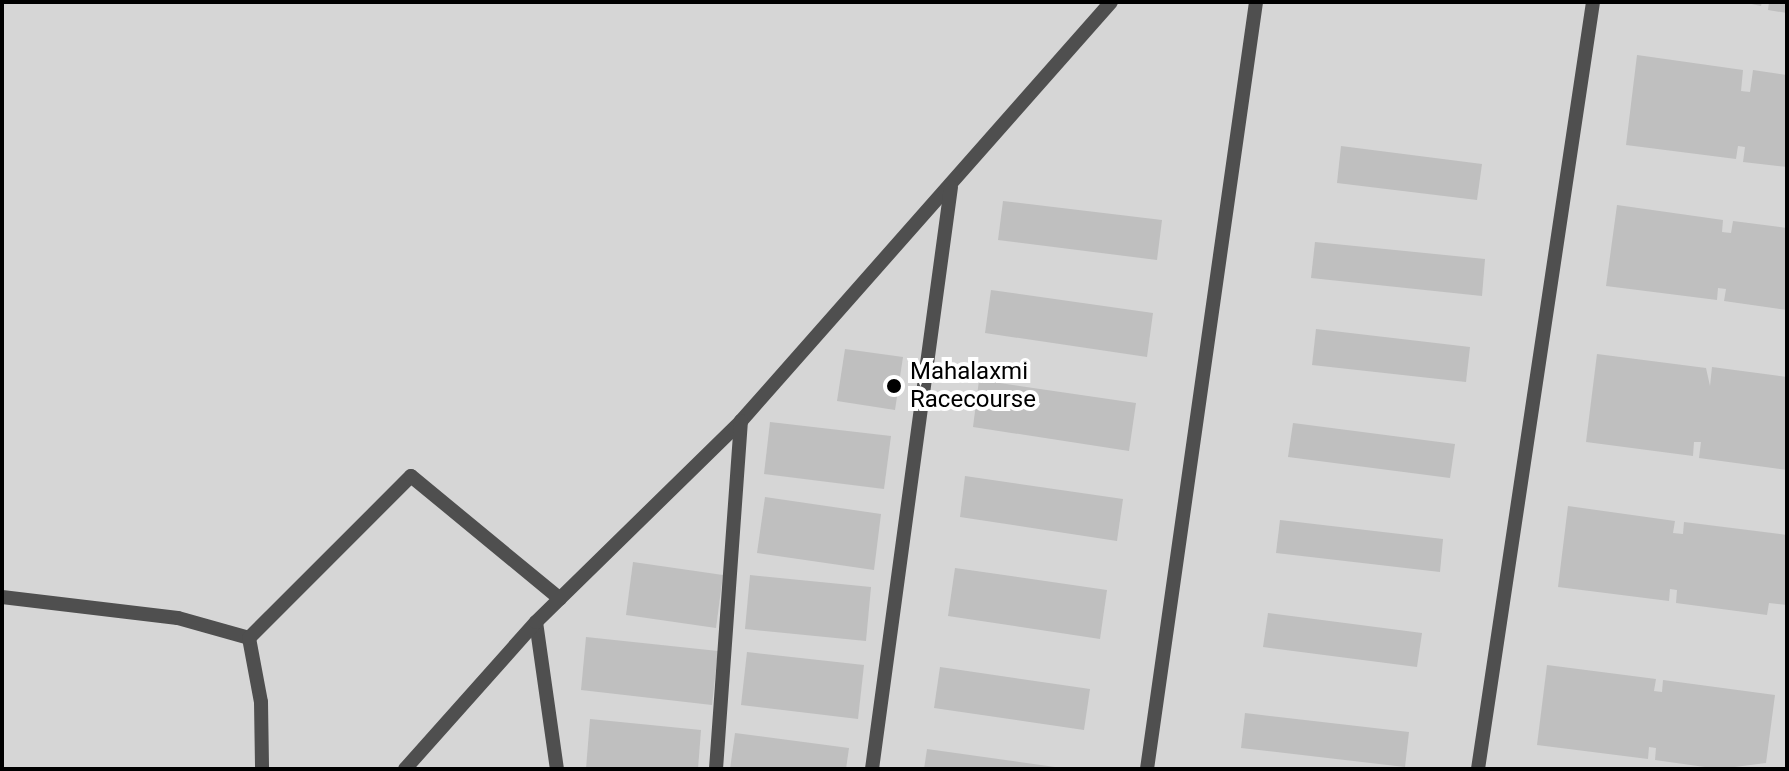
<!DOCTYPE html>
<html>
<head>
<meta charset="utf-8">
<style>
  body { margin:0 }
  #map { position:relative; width:1789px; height:771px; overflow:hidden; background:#fff; font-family:Roboto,sans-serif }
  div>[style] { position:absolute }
  .green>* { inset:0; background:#d6d6d6 }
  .building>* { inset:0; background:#bfbfbf }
  .service>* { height:14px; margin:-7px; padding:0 7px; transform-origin:7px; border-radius:7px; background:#4f4f4f }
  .dots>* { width:22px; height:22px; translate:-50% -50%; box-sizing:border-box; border:4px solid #fff; border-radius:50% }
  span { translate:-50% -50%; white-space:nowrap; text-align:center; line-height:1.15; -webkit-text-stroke:8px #fff; paint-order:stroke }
  .poi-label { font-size:24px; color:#000 }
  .left { translate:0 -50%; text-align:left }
  .frame { position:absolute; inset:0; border:4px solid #000; pointer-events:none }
</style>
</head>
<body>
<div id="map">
  <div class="green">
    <i style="clip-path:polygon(2px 2px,1787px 2px,1787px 769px,2px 769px)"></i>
  </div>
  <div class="building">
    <i style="clip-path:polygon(1742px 2px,1762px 2px,1761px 6px)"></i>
    <i style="clip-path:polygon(1769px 2px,1787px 2px,1787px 13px,1768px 10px)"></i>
    <i style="clip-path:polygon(1637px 55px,1743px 70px,1741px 91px,1750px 92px,1753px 70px,1787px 75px,1787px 167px,1743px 162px,1745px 147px,1738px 146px,1736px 159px,1626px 145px)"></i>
    <i style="clip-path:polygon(1341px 146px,1482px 164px,1477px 200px,1337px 183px)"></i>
    <i style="clip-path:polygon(1003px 201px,1162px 220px,1157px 260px,998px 240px)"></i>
    <i style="clip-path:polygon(1617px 205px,1723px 220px,1722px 232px,1731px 233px,1733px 221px,1787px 228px,1787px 310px,1724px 301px,1726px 289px,1718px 288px,1717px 300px,1606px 286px)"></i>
    <i style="clip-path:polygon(1315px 242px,1485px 259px,1482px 296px,1311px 278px)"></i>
    <i style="clip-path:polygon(991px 290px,1153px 313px,1147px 357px,985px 333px)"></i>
    <i style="clip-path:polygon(1316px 329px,1470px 347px,1466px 382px,1312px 365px)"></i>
    <i style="clip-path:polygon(845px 349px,903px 357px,895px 410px,837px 401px)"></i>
    <i style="clip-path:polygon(1597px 354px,1706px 368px,1710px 386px,1712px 367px,1787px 377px,1787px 470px,1699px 458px,1701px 442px,1694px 442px,1693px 456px,1586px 442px)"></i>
    <i style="clip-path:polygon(979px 380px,1136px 403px,1129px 451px,973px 427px)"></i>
    <i style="clip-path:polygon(770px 422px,891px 436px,884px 489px,764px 474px)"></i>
    <i style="clip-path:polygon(1293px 423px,1455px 444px,1450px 478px,1288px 457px)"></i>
    <i style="clip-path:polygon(965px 476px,1123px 499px,1117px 541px,960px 517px)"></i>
    <i style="clip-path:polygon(765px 497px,881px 514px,874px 570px,757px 553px)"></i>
    <i style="clip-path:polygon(1568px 506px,1675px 521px,1673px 533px,1683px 534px,1684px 522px,1787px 535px,1787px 605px,1769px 603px,1767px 615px,1676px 603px,1677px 590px,1670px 589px,1669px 601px,1558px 587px)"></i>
    <i style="clip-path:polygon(1280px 520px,1443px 539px,1440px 572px,1276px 553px)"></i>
    <i style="clip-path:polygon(633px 562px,723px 575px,716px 628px,626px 615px)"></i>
    <i style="clip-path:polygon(955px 568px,1107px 590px,1100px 639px,948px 616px)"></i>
    <i style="clip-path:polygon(750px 575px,871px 587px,866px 641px,745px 629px)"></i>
    <i style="clip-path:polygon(1268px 613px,1422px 633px,1417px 667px,1263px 647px)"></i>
    <i style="clip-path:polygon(586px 637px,718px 651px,712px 705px,581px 690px)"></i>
    <i style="clip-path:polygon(747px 652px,864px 665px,858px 719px,741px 705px)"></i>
    <i style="clip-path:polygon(1547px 665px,1656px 679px,1654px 691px,1662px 692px,1663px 680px,1775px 695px,1766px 763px,1719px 769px,1655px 760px,1656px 748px,1649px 747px,1648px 759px,1537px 745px)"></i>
    <i style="clip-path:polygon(940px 667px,1090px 689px,1084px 730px,934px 708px)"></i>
    <i style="clip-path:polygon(1245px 713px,1409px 732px,1405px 767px,1241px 748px)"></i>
    <i style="clip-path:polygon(590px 719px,701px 730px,698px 769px,586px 769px)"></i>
    <i style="clip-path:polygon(735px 733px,849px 748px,846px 769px,730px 769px)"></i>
    <i style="clip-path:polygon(927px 749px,1055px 767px,1055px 769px,924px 769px)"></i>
  </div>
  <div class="service">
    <i style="left:2px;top:597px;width:177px;rotate:6.8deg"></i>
    <i style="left:178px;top:618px;width:74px;rotate:15.7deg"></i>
    <i style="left:249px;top:638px;width:65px;rotate:79.4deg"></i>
    <i style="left:261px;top:702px;width:67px;rotate:89.1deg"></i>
    <i style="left:536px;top:622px;width:148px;rotate:81.9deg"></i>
    <i style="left:249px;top:638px;width:229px;rotate:-45deg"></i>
    <i style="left:411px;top:476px;width:193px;rotate:39.5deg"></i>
    <i style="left:405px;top:769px;width:197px;rotate:-48.3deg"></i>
    <i style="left:536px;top:622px;width:287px;rotate:-44.4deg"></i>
    <i style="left:741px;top:421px;width:559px;rotate:-48.55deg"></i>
    <i style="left:716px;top:769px;width:349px;rotate:-85.9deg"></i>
    <i style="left:872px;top:769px;width:587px;rotate:-82.27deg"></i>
    <i style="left:1147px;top:769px;width:775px;rotate:-81.91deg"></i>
    <i style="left:1478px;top:769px;width:776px;rotate:-81.47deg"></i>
  </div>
  <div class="dots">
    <i style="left:894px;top:386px;background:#000"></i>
  </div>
  <div class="poi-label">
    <span class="left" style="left:910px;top:386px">Mahalaxmi<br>Racecourse</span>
  </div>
  <div class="frame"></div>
</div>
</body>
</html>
